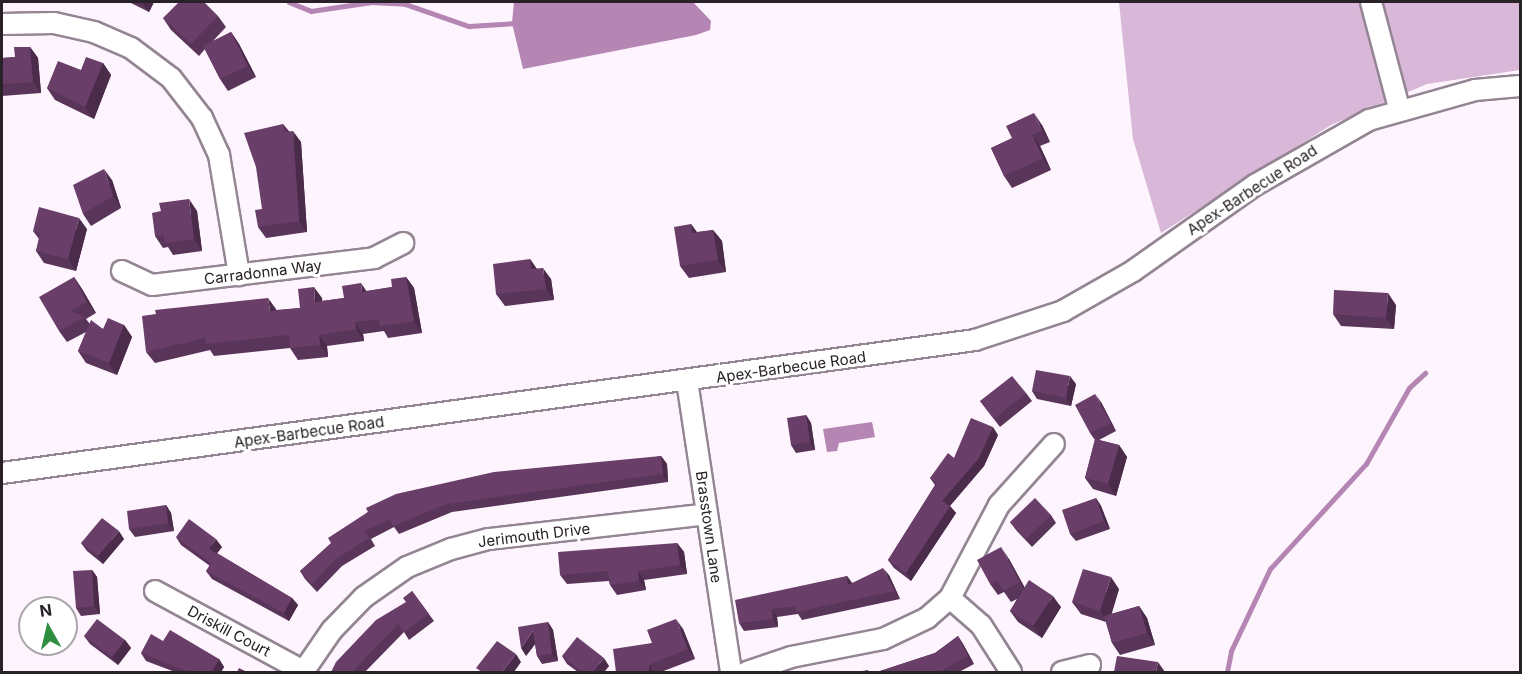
<!DOCTYPE html>
<html>
<head>
<meta charset="utf-8">
<style>
  body { margin:0 }
  #map { position:relative; width:1522px; height:674px; overflow:hidden; background:#fef4fd; font-family:Inter,sans-serif }
  div>[style] { position:absolute }
  .green>* { inset:0; background:#d9b7d8 }
  .water>* { inset:0; background:#b585b4 }
  .stream>* { height:4.5px; margin:-2.25px; padding:0 2.25px; transform-origin:2.25px; border-radius:2.25px; background:#b585b4 }
  .roads { filter:drop-shadow(2px 0 #948593) drop-shadow(-2px 0 #948593) drop-shadow(0 2px #948593) drop-shadow(0 -2px #948593) }
  .minor>* { height:20px; margin:-10px; padding:0 10px; transform-origin:10px; border-radius:10px; background:#fff }
  .wall>* { inset:0; background:#5a355a }
  .shaded-wall>* { inset:0; background:#4a2b4a }
  .building>* { inset:0; background:#693e69 }
  span { translate:-50% -50%; white-space:nowrap; text-align:center; line-height:1.15; -webkit-text-stroke:6px #fff; paint-order:stroke }
  .street-label { font-size:15px; color:#282228 }
  .frame { position:absolute; inset:0; border:3px solid #282228; pointer-events:none }
  .north { position:absolute; left:18px; top:596px; width:60px; height:60px; box-sizing:border-box; background:#fff; border:2px solid #a9a7a9; border-radius:50%; rotate:352deg; font-size:16px; font-weight:700; line-height:24px; text-align:center; color:#282228 }
  .north::after { content:''; display:block; margin:auto; width:21px; height:27px; background:#2d8e42; clip-path:polygon(50% 0,100% 100%,50% 72%,0 100%) }
</style>
</head>
<body>
<div id="map">
  <div class="green">
    <i style="clip-path:polygon(1119px 2px,1520px 2px,1520px 70px,1427px 84px,1331px 125px,1161px 233px,1133px 139px)"></i>
  </div>
  <div class="water">
    <i style="clip-path:polygon(514px 2px,693px 2px,711px 21px,710px 30px,696px 35px,523px 69px,512px 23px)"></i>
    <i style="clip-path:polygon(872px 422px,875px 437px,839px 443px,837px 451px,827px 452px,823px 429px)"></i>
  </div>
  <div class="stream">
    <i style="left:289px;top:2px;width:24px;rotate:22deg"></i>
    <i style="left:311px;top:11px;width:61px;rotate:-8.5deg"></i>
    <i style="left:371px;top:2px;width:34px;rotate:3deg"></i>
    <i style="left:405px;top:4px;width:68px;rotate:19deg"></i>
    <i style="left:469px;top:26px;width:48px;rotate:-3.6deg"></i>
    <i style="left:1227px;top:672px;width:21px;rotate:-79deg"></i>
    <i style="left:1231px;top:651px;width:91px;rotate:-64.6deg"></i>
    <i style="left:1270px;top:569px;width:142px;rotate:-47.6deg"></i>
    <i style="left:1366px;top:464px;width:87px;rotate:-60.5deg"></i>
    <i style="left:1409px;top:388px;width:22px;rotate:-43deg"></i>
  </div>
  <div class="roads">
    <div class="minor">
      <i style="left:1371px;top:2px;width:110px;rotate:75.2deg"></i>
      <i style="left:2px;top:24px;width:52px;rotate:-1.1deg"></i>
      <i style="left:54px;top:23px;width:41px;rotate:12.7deg"></i>
      <i style="left:94px;top:32px;width:40px;rotate:23.4deg"></i>
      <i style="left:131px;top:48px;width:50px;rotate:36.9deg"></i>
      <i style="left:171px;top:78px;width:51px;rotate:52.2deg"></i>
      <i style="left:202px;top:118px;width:41px;rotate:65.3deg"></i>
      <i style="left:219px;top:155px;width:122px;rotate:80.5deg"></i>
      <i style="left:122px;top:271px;width:33px;rotate:25deg"></i>
      <i style="left:152px;top:285px;width:224px;rotate:-6.9deg"></i>
      <i style="left:374px;top:258px;width:33px;rotate:-27deg"></i>
      <i style="left:687px;top:381px;width:294px;rotate:81.4deg"></i>
      <i style="left:2px;top:473px;width:982px;rotate:-7.78deg"></i>
      <i style="left:975px;top:340px;width:93px;rotate:-18.2deg"></i>
      <i style="left:1063px;top:311px;width:81px;rotate:-29.7deg"></i>
      <i style="left:1133px;top:271px;width:149px;rotate:-35.2deg"></i>
      <i style="left:1255px;top:185px;width:131px;rotate:-29.7deg"></i>
      <i style="left:1369px;top:120px;width:110px;rotate:-15.8deg"></i>
      <i style="left:1475px;top:90px;width:45px;rotate:-5.1deg"></i>
      <i style="left:155px;top:591px;width:168px;rotate:28.4deg"></i>
      <i style="left:950px;top:598px;width:41px;rotate:41.1deg"></i>
      <i style="left:981px;top:625px;width:56px;rotate:57.4deg"></i>
      <i style="left:303px;top:672px;width:51px;rotate:-55.4deg"></i>
      <i style="left:332px;top:630px;width:46px;rotate:-45.9deg"></i>
      <i style="left:364px;top:597px;width:52px;rotate:-34.9deg"></i>
      <i style="left:407px;top:567px;width:48px;rotate:-22.2deg"></i>
      <i style="left:451px;top:549px;width:39px;rotate:-15deg"></i>
      <i style="left:489px;top:539px;width:219px;rotate:-6.5deg"></i>
      <i style="left:747px;top:672px;width:46px;rotate:-18.8deg"></i>
      <i style="left:791px;top:657px;width:94px;rotate:-11.1deg"></i>
      <i style="left:883px;top:639px;width:49px;rotate:-25.5deg"></i>
      <i style="left:927px;top:618px;width:30px;rotate:-41deg"></i>
      <i style="left:950px;top:598px;width:105px;rotate:-62.2deg"></i>
      <i style="left:999px;top:505px;width:82px;rotate:-48deg"></i>
      <i style="left:1062px;top:672px;width:29px;rotate:-14deg"></i>
    </div>
  </div>
  <div class="wall">
    <i style="clip-path:polygon(129px 2px,154px 2px,149px 12px)"></i>
    <i style="clip-path:polygon(218px 16px,226px 27px,213px 41px,231px 32px,239px 44px,256px 77px,228px 91px,220px 79px,205px 49px,199px 56px,171px 30px,163px 18px)"></i>
    <i style="clip-path:polygon(30px 47px,38px 58px,41px 93px,2px 96px,2px 58px,15px 57px)"></i>
    <i style="clip-path:polygon(103px 63px,111px 75px,94px 119px,55px 100px,47px 88px,81px 70px)"></i>
    <i style="clip-path:polygon(283px 124px,289px 131px,301px 142px,307px 232px,266px 238px,258px 227px)"></i>
    <i style="clip-path:polygon(1042px 125px,1050px 142px,1040px 146px,1051px 170px,1012px 188px,1004px 176px,991px 148px)"></i>
    <i style="clip-path:polygon(112px 180px,121px 208px,91px 226px,83px 214px)"></i>
    <i style="clip-path:polygon(197px 211px,202px 251px,173px 255px,168px 247px,163px 248px,155px 236px)"></i>
    <i style="clip-path:polygon(691px 224px,697px 232px,713px 230px,722px 241px,726px 272px,689px 278px,680px 266px)"></i>
    <i style="clip-path:polygon(87px 229px,76px 271px,44px 263px,36px 251px,39px 239px,33px 231px)"></i>
    <i style="clip-path:polygon(530px 259px,537px 269px,551px 279px,554px 300px,505px 306px,496px 294px)"></i>
    <i style="clip-path:polygon(74px 277px,82px 289px,96px 313px,86px 319px,90px 324px,103px 329px,124px 325px,132px 337px,117px 375px,86px 363px,78px 351px,86px 332px,67px 342px,59px 331px)"></i>
    <i style="clip-path:polygon(406px 277px,414px 288px,422px 333px,388px 338px,384px 331px,363px 334px,364px 341px,327px 346px,328px 357px,298px 360px,290px 348px,214px 356px,210px 350px,155px 363px,146px 352px,276px 309px,276px 310px,300px 308px,322px 298px,322px 301px,344px 298px,366px 291px,392px 287px)"></i>
    <i style="clip-path:polygon(1396px 305px,1394px 329px,1341px 326px,1333px 314px)"></i>
    <i style="clip-path:polygon(1076px 384px,1071px 406px,1037px 399px,1032px 391px)"></i>
    <i style="clip-path:polygon(1026px 393px,1032px 401px,1000px 427px,980px 401px)"></i>
    <i style="clip-path:polygon(1101px 402px,1116px 431px,1099px 440px,1119px 445px,1127px 457px,1116px 496px,1093px 489px,1085px 478px,1095px 440px,1090px 433px)"></i>
    <i style="clip-path:polygon(806px 415px,811px 423px,815px 450px,796px 453px,791px 445px)"></i>
    <i style="clip-path:polygon(998px 435px,984px 466px,950px 506px,956px 513px,911px 581px,894px 568px,888px 560px,935px 485px,930px 478px,954px 458px)"></i>
    <i style="clip-path:polygon(661px 456px,667px 464px,668px 482px,452px 512px,399px 534px,394px 527px,371px 539px,375px 546px,342px 566px,317px 592px,305px 579px,300px 571px,368px 512px)"></i>
    <i style="clip-path:polygon(1096px 498px,1101px 506px,1110px 529px,1076px 541px,1070px 534px)"></i>
    <i style="clip-path:polygon(166px 505px,171px 513px,174px 531px,135px 537px,129px 529px)"></i>
    <i style="clip-path:polygon(1051px 515px,1056px 523px,1032px 547px,1016px 530px,1010px 522px)"></i>
    <i style="clip-path:polygon(176px 537px,222px 547px,217px 553px,292px 598px,298px 605px,289px 621px,212px 579px,206px 571px,210px 566px,181px 545px)"></i>
    <i style="clip-path:polygon(124px 539px,103px 564px,87px 551px,81px 543px)"></i>
    <i style="clip-path:polygon(677px 543px,684px 552px,687px 574px,644px 580px,646px 590px,617px 595px,610px 585px,609px 581px,567px 584px,560px 575px)"></i>
    <i style="clip-path:polygon(1009px 559px,1025px 588px,1061px 607px,1042px 638px,1018px 622px,1010px 611px,1017px 599px,1011px 602px,1004px 592px,998px 595px,990px 584px)"></i>
    <i style="clip-path:polygon(92px 570px,97px 577px,100px 614px,81px 616px,76px 608px)"></i>
    <i style="clip-path:polygon(889px 575px,900px 599px,802px 620px,798px 614px,777px 617px,778px 627px,744px 631px,739px 623px,847px 576px,852px 583px)"></i>
    <i style="clip-path:polygon(1119px 589px,1111px 614px,1139px 606px,1147px 618px,1155px 645px,1120px 655px,1112px 643px,1106px 622px,1081px 614px,1072px 602px)"></i>
    <i style="clip-path:polygon(412px 591px,434px 621px,409px 640px,404px 632px,365px 672px,331px 672px,406px 603px)"></i>
    <i style="clip-path:polygon(548px 622px,553px 630px,558px 661px,542px 664px,537px 656px,535px 644px,526px 656px)"></i>
    <i style="clip-path:polygon(683px 629px,695px 659px,661px 672px,616px 672px,652px 643px)"></i>
    <i style="clip-path:polygon(84px 636px,125px 640px,131px 648px,118px 665px,90px 644px)"></i>
    <i style="clip-path:polygon(958px 636px,963px 644px,974px 664px,959px 672px,877px 672px,935px 653px)"></i>
    <i style="clip-path:polygon(163px 641px,219px 659px,224px 667px,221px 672px,175px 672px,146px 661px,141px 653px)"></i>
    <i style="clip-path:polygon(562px 656px,609px 666px,604px 672px,578px 672px,567px 664px)"></i>
  </div>
  <div class="shaded-wall">
    <i style="clip-path:polygon(141px 2px,154px 2px,149px 12px)"></i>
    <i style="clip-path:polygon(231px 32px,239px 44px,256px 77px,248px 66px)"></i>
    <i style="clip-path:polygon(30px 47px,38px 58px,41px 93px,33px 82px)"></i>
    <i style="clip-path:polygon(103px 63px,111px 75px,94px 119px,85px 107px)"></i>
    <i style="clip-path:polygon(1034px 113px,1042px 125px,1050px 142px,1042px 130px)"></i>
    <i style="clip-path:polygon(293px 131px,301px 142px,307px 232px,299px 221px)"></i>
    <i style="clip-path:polygon(1032px 135px,1040px 146px,1051px 170px,1043px 158px)"></i>
    <i style="clip-path:polygon(104px 169px,112px 180px,121px 208px,113px 196px)"></i>
    <i style="clip-path:polygon(189px 199px,197px 211px,202px 251px,194px 239px)"></i>
    <i style="clip-path:polygon(79px 218px,87px 229px,76px 271px,68px 259px)"></i>
    <i style="clip-path:polygon(691px 224px,699px 236px,692px 233px)"></i>
    <i style="clip-path:polygon(713px 230px,722px 241px,726px 272px,718px 260px)"></i>
    <i style="clip-path:polygon(530px 259px,538px 271px,531px 269px)"></i>
    <i style="clip-path:polygon(543px 268px,551px 279px,554px 300px,546px 289px)"></i>
    <i style="clip-path:polygon(74px 277px,82px 289px,96px 313px,87px 302px)"></i>
    <i style="clip-path:polygon(406px 277px,414px 288px,422px 333px,414px 321px)"></i>
    <i style="clip-path:polygon(361px 283px,369px 295px,362px 292px)"></i>
    <i style="clip-path:polygon(314px 287px,322px 298px,324px 313px,315px 302px)"></i>
    <i style="clip-path:polygon(1388px 293px,1396px 305px,1394px 329px,1386px 318px)"></i>
    <i style="clip-path:polygon(268px 298px,276px 309px,278px 323px,270px 311px)"></i>
    <i style="clip-path:polygon(355px 322px,363px 334px,364px 341px,356px 329px)"></i>
    <i style="clip-path:polygon(124px 325px,132px 337px,117px 375px,109px 363px)"></i>
    <i style="clip-path:polygon(319px 335px,327px 346px,328px 357px,320px 345px)"></i>
    <i style="clip-path:polygon(1070px 376px,1076px 384px,1071px 406px,1066px 398px)"></i>
    <i style="clip-path:polygon(1095px 394px,1101px 402px,1116px 431px,1111px 423px)"></i>
    <i style="clip-path:polygon(806px 415px,811px 423px,815px 450px,810px 442px)"></i>
    <i style="clip-path:polygon(993px 427px,998px 435px,984px 466px,947px 509px,942px 501px)"></i>
    <i style="clip-path:polygon(1119px 445px,1127px 457px,1116px 496px,1108px 484px)"></i>
    <i style="clip-path:polygon(661px 456px,667px 464px,668px 482px,663px 474px)"></i>
    <i style="clip-path:polygon(1096px 498px,1101px 506px,1110px 529px,1104px 521px)"></i>
    <i style="clip-path:polygon(166px 505px,171px 513px,174px 531px,168px 523px)"></i>
    <i style="clip-path:polygon(950px 506px,956px 513px,911px 581px,906px 573px)"></i>
    <i style="clip-path:polygon(119px 531px,124px 539px,103px 564px,98px 556px)"></i>
    <i style="clip-path:polygon(216px 539px,222px 547px,214px 557px,209px 549px)"></i>
    <i style="clip-path:polygon(677px 543px,684px 552px,687px 574px,680px 565px)"></i>
    <i style="clip-path:polygon(1001px 547px,1009px 559px,1028px 594px,1020px 582px)"></i>
    <i style="clip-path:polygon(883px 568px,889px 575px,900px 599px,895px 591px)"></i>
    <i style="clip-path:polygon(92px 570px,97px 577px,100px 614px,94px 606px)"></i>
    <i style="clip-path:polygon(638px 571px,644px 580px,646px 590px,639px 581px)"></i>
    <i style="clip-path:polygon(847px 576px,852px 583px,848px 585px)"></i>
    <i style="clip-path:polygon(1111px 577px,1119px 589px,1109px 623px,1100px 611px)"></i>
    <i style="clip-path:polygon(1053px 596px,1061px 607px,1042px 638px,1033px 626px)"></i>
    <i style="clip-path:polygon(292px 598px,298px 605px,289px 621px,284px 613px)"></i>
    <i style="clip-path:polygon(1139px 606px,1147px 618px,1155px 645px,1147px 633px)"></i>
    <i style="clip-path:polygon(772px 609px,777px 617px,778px 627px,773px 619px)"></i>
    <i style="clip-path:polygon(676px 619px,683px 629px,695px 659px,688px 649px)"></i>
    <i style="clip-path:polygon(548px 622px,553px 630px,558px 661px,552px 654px)"></i>
    <i style="clip-path:polygon(533px 631px,539px 639px,526px 656px,521px 648px)"></i>
    <i style="clip-path:polygon(958px 636px,963px 644px,974px 664px,968px 656px)"></i>
    <i style="clip-path:polygon(125px 640px,131px 648px,118px 665px,112px 657px)"></i>
    <i style="clip-path:polygon(516px 654px,521px 662px,514px 672px,502px 672px)"></i>
    <i style="clip-path:polygon(604px 658px,609px 666px,604px 672px,593px 672px)"></i>
    <i style="clip-path:polygon(219px 659px,224px 667px,221px 672px,212px 672px)"></i>
    <i style="clip-path:polygon(1158px 662px,1165px 672px,1156px 672px)"></i>
    <i style="clip-path:polygon(649px 665px,654px 672px,651px 672px,649px 671px)"></i>
  </div>
  <div class="building">
    <i style="clip-path:polygon(179px 2px,204px 2px,218px 16px,191px 44px,163px 18px)"></i>
    <i style="clip-path:polygon(231px 32px,248px 66px,220px 79px,203px 46px)"></i>
    <i style="clip-path:polygon(14px 47px,30px 47px,33px 82px,2px 84px,2px 58px,15px 57px)"></i>
    <i style="clip-path:polygon(86px 57px,103px 63px,85px 107px,47px 88px,58px 61px,81px 70px)"></i>
    <i style="clip-path:polygon(1034px 113px,1042px 130px,1032px 135px,1043px 158px,1004px 176px,991px 148px,1012px 138px,1006px 126px)"></i>
    <i style="clip-path:polygon(283px 124px,285px 132px,293px 131px,299px 221px,258px 227px,255px 210px,262px 209px,256px 167px,244px 133px)"></i>
    <i style="clip-path:polygon(104px 169px,113px 196px,83px 214px,73px 185px)"></i>
    <i style="clip-path:polygon(189px 199px,194px 239px,165px 243px,164px 235px,155px 236px,152px 213px,161px 211px,159px 203px)"></i>
    <i style="clip-path:polygon(39px 207px,79px 218px,68px 259px,36px 251px,40px 233px,33px 231px)"></i>
    <i style="clip-path:polygon(691px 224px,692px 233px,713px 230px,718px 260px,680px 266px,674px 227px)"></i>
    <i style="clip-path:polygon(530px 259px,531px 269px,543px 268px,546px 289px,496px 294px,493px 264px)"></i>
    <i style="clip-path:polygon(74px 277px,87px 302px,70px 311px,85px 317px,59px 331px,39px 297px)"></i>
    <i style="clip-path:polygon(406px 277px,414px 321px,380px 326px,379px 319px,355px 322px,356px 329px,319px 335px,320px 345px,290px 348px,289px 335px,206px 344px,205px 338px,146px 352px,142px 316px,156px 314px,155px 310px,268px 298px,270px 311px,300px 308px,298px 289px,314px 287px,315px 302px,344px 298px,342px 286px,361px 283px,362px 292px,392px 287px,391px 279px)"></i>
    <i style="clip-path:polygon(1334px 290px,1388px 293px,1386px 318px,1333px 314px)"></i>
    <i style="clip-path:polygon(108px 318px,124px 325px,109px 363px,78px 351px,91px 320px,103px 329px)"></i>
    <i style="clip-path:polygon(1036px 370px,1070px 376px,1066px 398px,1032px 391px)"></i>
    <i style="clip-path:polygon(1012px 376px,1026px 393px,994px 419px,980px 401px)"></i>
    <i style="clip-path:polygon(1095px 394px,1111px 423px,1090px 433px,1075px 405px)"></i>
    <i style="clip-path:polygon(806px 415px,810px 442px,791px 445px,787px 418px)"></i>
    <i style="clip-path:polygon(971px 418px,993px 427px,979px 458px,942px 501px,950px 506px,906px 573px,888px 560px,937px 483px,930px 478px,948px 453px,954px 458px)"></i>
    <i style="clip-path:polygon(1095px 439px,1119px 445px,1108px 484px,1085px 478px)"></i>
    <i style="clip-path:polygon(661px 456px,663px 474px,447px 504px,393px 526px,390px 519px,365px 531px,369px 538px,336px 559px,312px 584px,300px 571px,331px 543px,328px 538px,368px 512px,366px 508px,396px 494px,494px 472px)"></i>
    <i style="clip-path:polygon(1035px 498px,1051px 515px,1026px 539px,1010px 522px)"></i>
    <i style="clip-path:polygon(1096px 498px,1104px 521px,1070px 534px,1062px 510px)"></i>
    <i style="clip-path:polygon(166px 505px,168px 523px,129px 529px,127px 511px)"></i>
    <i style="clip-path:polygon(102px 518px,119px 531px,98px 556px,81px 543px)"></i>
    <i style="clip-path:polygon(189px 519px,216px 539px,209px 549px,292px 598px,284px 613px,206px 571px,211px 563px,176px 537px)"></i>
    <i style="clip-path:polygon(677px 543px,680px 565px,638px 571px,639px 581px,610px 585px,608px 571px,560px 575px,558px 552px)"></i>
    <i style="clip-path:polygon(1001px 547px,1020px 582px,1003px 591px,997px 580px,990px 584px,977px 560px)"></i>
    <i style="clip-path:polygon(883px 568px,895px 591px,796px 612px,796px 606px,772px 609px,773px 619px,739px 623px,735px 600px,847px 576px,848px 585px)"></i>
    <i style="clip-path:polygon(1083px 569px,1111px 577px,1100px 611px,1072px 602px)"></i>
    <i style="clip-path:polygon(92px 570px,94px 606px,76px 608px,73px 571px)"></i>
    <i style="clip-path:polygon(1029px 580px,1053px 596px,1033px 626px,1010px 611px)"></i>
    <i style="clip-path:polygon(412px 591px,429px 614px,404px 632px,398px 624px,352px 672px,331px 672px,336px 662px,376px 620px,406px 602px,403px 598px)"></i>
    <i style="clip-path:polygon(1139px 606px,1147px 633px,1112px 643px,1104px 616px)"></i>
    <i style="clip-path:polygon(97px 619px,125px 640px,112px 657px,84px 636px)"></i>
    <i style="clip-path:polygon(676px 619px,688px 649px,649px 665px,649px 671px,638px 672px,616px 672px,613px 649px,652px 643px,647px 630px)"></i>
    <i style="clip-path:polygon(548px 622px,552px 654px,537px 656px,533px 631px,521px 648px,518px 627px)"></i>
    <i style="clip-path:polygon(170px 630px,219px 659px,212px 672px,189px 672px,141px 653px,151px 634px,163px 641px)"></i>
    <i style="clip-path:polygon(958px 636px,968px 656px,939px 672px,877px 672px,935px 653px)"></i>
    <i style="clip-path:polygon(577px 637px,604px 658px,593px 672px,582px 672px,562px 656px)"></i>
    <i style="clip-path:polygon(497px 641px,516px 654px,502px 672px,482px 672px,476px 668px)"></i>
    <i style="clip-path:polygon(1117px 656px,1158px 662px,1156px 672px,1114px 672px)"></i>
    <i style="clip-path:polygon(239px 668px,247px 672px,237px 672px)"></i>
    <i style="clip-path:polygon(868px 670px,869px 672px,857px 672px)"></i>
  </div>
  <div class="street-label">
    <span style="left:1252px;top:190px;rotate:-33deg">Apex-Barbecue Road</span>
    <span style="left:263px;top:272px;rotate:-7deg">Carradonna Way</span>
    <span style="left:791px;top:367px;rotate:-8deg">Apex-Barbecue Road</span>
    <span style="left:309px;top:432px;rotate:-8deg">Apex-Barbecue Road</span>
    <span style="left:709px;top:527px;rotate:82deg">Brasstown Lane</span>
    <span style="left:534px;top:535px;rotate:-7deg">Jerimouth Drive</span>
    <span style="left:229px;top:631px;rotate:28deg">Driskill Court</span>
  </div>
  <div class="frame"></div>
  <div class="north">N</div>
</div>
</body>
</html>
